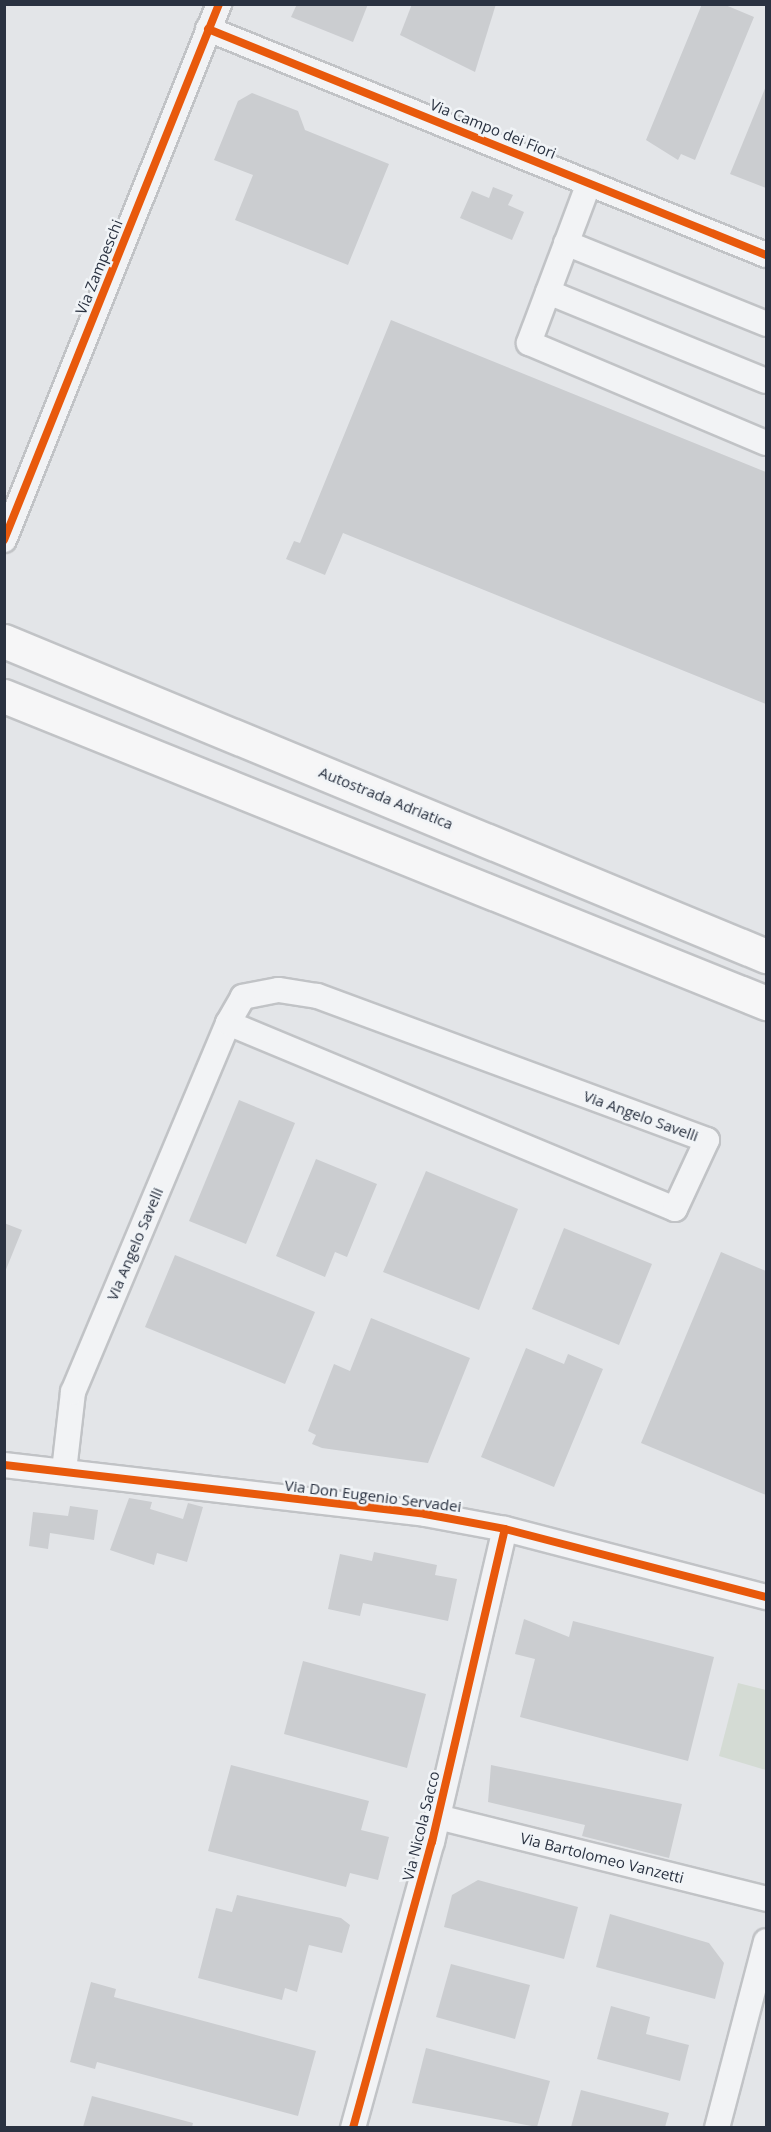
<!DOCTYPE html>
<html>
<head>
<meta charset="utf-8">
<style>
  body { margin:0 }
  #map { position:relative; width:771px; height:2132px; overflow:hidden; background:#e3e5e8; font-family:"Open Sans",sans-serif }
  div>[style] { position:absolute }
  .green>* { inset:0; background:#d4dbd4 }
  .building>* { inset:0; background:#cbcdd0 }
  .roads { filter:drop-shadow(2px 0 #c1c3c6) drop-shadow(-2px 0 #c1c3c6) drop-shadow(0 2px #c1c3c6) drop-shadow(0 -2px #c1c3c6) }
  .minor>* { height:24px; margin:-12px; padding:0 12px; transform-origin:12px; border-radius:12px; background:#f2f3f5 }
  .highway>* { height:33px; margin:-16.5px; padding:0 16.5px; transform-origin:16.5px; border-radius:16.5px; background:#f6f6f7 }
  .cycleway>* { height:8px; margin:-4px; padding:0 4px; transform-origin:4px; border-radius:4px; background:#e8590c }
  span { translate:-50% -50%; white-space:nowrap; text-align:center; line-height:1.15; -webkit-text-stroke:5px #f1f4f7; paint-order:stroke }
  .street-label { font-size:15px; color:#2a3241 }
  .frame { position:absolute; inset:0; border:6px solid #2a3241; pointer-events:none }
</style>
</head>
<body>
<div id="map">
  <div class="green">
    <i style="clip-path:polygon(738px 1683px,766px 1690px,766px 1770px,719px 1756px)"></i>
  </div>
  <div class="building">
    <i style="clip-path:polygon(297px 4px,368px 4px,353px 42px,291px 17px)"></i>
    <i style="clip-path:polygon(412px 4px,496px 4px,475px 72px,400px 35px)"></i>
    <i style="clip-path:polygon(702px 4px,723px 4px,754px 17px,695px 160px,681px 154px,678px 160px,646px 140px)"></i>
    <i style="clip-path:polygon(766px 86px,766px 188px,730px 174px)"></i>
    <i style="clip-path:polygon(252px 93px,298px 111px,305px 130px,389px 164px,348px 265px,235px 220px,253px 175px,214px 160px,238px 101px)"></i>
    <i style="clip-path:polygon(493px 187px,513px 195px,508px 205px,524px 212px,512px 240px,460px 218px,472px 191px,489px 198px)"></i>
    <i style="clip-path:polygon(391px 320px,766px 472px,766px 704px,343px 533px,325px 575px,286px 559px,294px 541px,300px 543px)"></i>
    <i style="clip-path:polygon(239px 1100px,295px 1123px,246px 1244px,189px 1221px)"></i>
    <i style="clip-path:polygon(316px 1159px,377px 1184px,347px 1257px,335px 1252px,325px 1277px,276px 1256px)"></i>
    <i style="clip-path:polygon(426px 1171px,518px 1209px,479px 1310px,383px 1272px)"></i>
    <i style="clip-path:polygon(4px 1223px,22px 1230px,5px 1272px,4px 1272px)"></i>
    <i style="clip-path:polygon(564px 1228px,652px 1264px,619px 1345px,532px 1309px)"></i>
    <i style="clip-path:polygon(721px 1252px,766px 1271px,766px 1495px,641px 1443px)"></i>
    <i style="clip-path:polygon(175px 1255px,315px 1312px,285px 1384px,145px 1327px)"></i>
    <i style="clip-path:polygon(371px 1318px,470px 1358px,428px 1463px,322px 1448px,312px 1444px,316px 1435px,308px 1431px,334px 1364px,350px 1371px)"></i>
    <i style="clip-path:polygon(526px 1348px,564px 1364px,568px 1354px,603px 1369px,554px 1487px,481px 1457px)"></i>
    <i style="clip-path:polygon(129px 1498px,152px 1502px,150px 1509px,183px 1519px,188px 1503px,203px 1507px,187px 1562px,157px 1553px,154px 1565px,110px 1550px)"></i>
    <i style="clip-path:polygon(70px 1506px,98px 1510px,94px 1540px,50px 1533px,48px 1549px,29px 1546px,33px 1512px,68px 1516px)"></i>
    <i style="clip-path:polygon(374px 1552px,437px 1565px,435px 1575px,457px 1579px,448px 1621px,363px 1603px,360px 1616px,328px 1609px,340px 1554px,372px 1561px)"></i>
    <i style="clip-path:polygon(524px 1619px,569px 1637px,573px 1621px,714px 1657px,688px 1761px,520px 1717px,535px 1659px,515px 1654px)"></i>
    <i style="clip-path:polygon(303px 1661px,426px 1694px,407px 1768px,284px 1734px)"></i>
    <i style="clip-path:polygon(231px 1765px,369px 1801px,361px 1830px,389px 1837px,378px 1880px,350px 1873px,346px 1887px,208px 1851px)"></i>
    <i style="clip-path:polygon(491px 1765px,682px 1804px,669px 1858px,582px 1836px,585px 1825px,488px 1802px)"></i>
    <i style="clip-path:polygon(478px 1880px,578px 1907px,564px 1959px,444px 1927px,452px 1895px)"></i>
    <i style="clip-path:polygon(237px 1895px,341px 1918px,350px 1925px,342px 1953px,309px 1945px,297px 1992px,285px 1988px,282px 2000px,198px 1978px,216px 1908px,232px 1912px)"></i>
    <i style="clip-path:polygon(610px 1914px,709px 1943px,724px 1963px,715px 1999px,596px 1967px)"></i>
    <i style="clip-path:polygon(451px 1964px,530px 1985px,515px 2039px,436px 2017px)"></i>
    <i style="clip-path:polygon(91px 1982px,116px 1989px,114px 1997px,316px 2051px,298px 2116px,97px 2062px,95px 2069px,70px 2062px)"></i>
    <i style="clip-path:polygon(611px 2006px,650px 2017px,646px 2034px,689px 2045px,680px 2081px,597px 2059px)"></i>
    <i style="clip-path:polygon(426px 2048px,550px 2081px,537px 2127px,412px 2103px)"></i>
    <i style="clip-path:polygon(581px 2090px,669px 2113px,665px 2127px,571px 2127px)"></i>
    <i style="clip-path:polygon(92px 2096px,193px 2123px,192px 2127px,83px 2127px)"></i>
  </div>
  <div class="roads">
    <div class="minor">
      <i style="left:208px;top:29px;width:602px;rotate:22.05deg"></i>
      <i style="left:589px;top:183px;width:171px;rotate:110.6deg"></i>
      <i style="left:529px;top:343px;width:257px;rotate:22.9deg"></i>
      <i style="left:566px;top:243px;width:216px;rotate:22deg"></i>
      <i style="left:548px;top:292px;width:235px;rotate:22.2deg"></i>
      <i style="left:4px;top:540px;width:578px;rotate:-68.14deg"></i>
      <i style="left:4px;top:1465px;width:424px;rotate:6.6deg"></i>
      <i style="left:425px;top:1514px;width:81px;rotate:10.6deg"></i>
      <i style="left:505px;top:1529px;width:270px;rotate:14.6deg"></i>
      <i style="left:64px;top:1471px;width:80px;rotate:-83.5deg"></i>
      <i style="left:73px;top:1392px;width:400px;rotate:-67.2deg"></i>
      <i style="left:228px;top:1023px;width:484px;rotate:22.6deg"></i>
      <i style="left:675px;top:1209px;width:76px;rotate:-65.1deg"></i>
      <i style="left:707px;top:1140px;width:416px;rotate:-159.7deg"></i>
      <i style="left:317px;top:996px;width:39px;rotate:-171deg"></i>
      <i style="left:278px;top:990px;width:36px;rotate:169deg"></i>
      <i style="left:243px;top:997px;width:30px;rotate:120deg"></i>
      <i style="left:438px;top:1817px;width:338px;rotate:14deg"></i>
      <i style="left:353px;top:2128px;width:297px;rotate:-74.6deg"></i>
      <i style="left:432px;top:1842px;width:321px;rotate:-76.9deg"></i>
      <i style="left:717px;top:2128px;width:193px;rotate:-75.3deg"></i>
    </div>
    <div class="highway">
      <i style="left:4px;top:641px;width:825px;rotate:22.46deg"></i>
      <i style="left:4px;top:696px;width:822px;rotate:21.94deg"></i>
    </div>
  </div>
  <div class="cycleway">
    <i style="left:208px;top:29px;width:602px;rotate:22.05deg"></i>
    <i style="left:4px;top:540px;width:578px;rotate:-68.14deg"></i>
    <i style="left:4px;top:1465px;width:424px;rotate:6.6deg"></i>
    <i style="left:425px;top:1514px;width:81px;rotate:10.6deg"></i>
    <i style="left:505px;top:1529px;width:270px;rotate:14.6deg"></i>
    <i style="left:353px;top:2128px;width:297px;rotate:-74.6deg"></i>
    <i style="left:432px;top:1842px;width:321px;rotate:-76.9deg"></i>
  </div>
  <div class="street-label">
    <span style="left:493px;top:129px;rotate:22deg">Via Campo dei Fiori</span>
    <span style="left:99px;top:267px;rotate:-68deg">Via Zampeschi</span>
    <span style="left:386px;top:798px;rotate:22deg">Autostrada Adriatica</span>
    <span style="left:641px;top:1116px;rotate:20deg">Via Angelo Savelli</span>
    <span style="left:135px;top:1244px;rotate:-67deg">Via Angelo Savelli</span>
    <span style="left:373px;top:1496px;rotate:7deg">Via Don Eugenio Servadei</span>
    <span style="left:421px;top:1826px;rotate:-76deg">Via Nicola Sacco</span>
    <span style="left:602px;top:1858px;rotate:14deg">Via Bartolomeo Vanzetti</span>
  </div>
  <div class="frame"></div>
</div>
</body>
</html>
